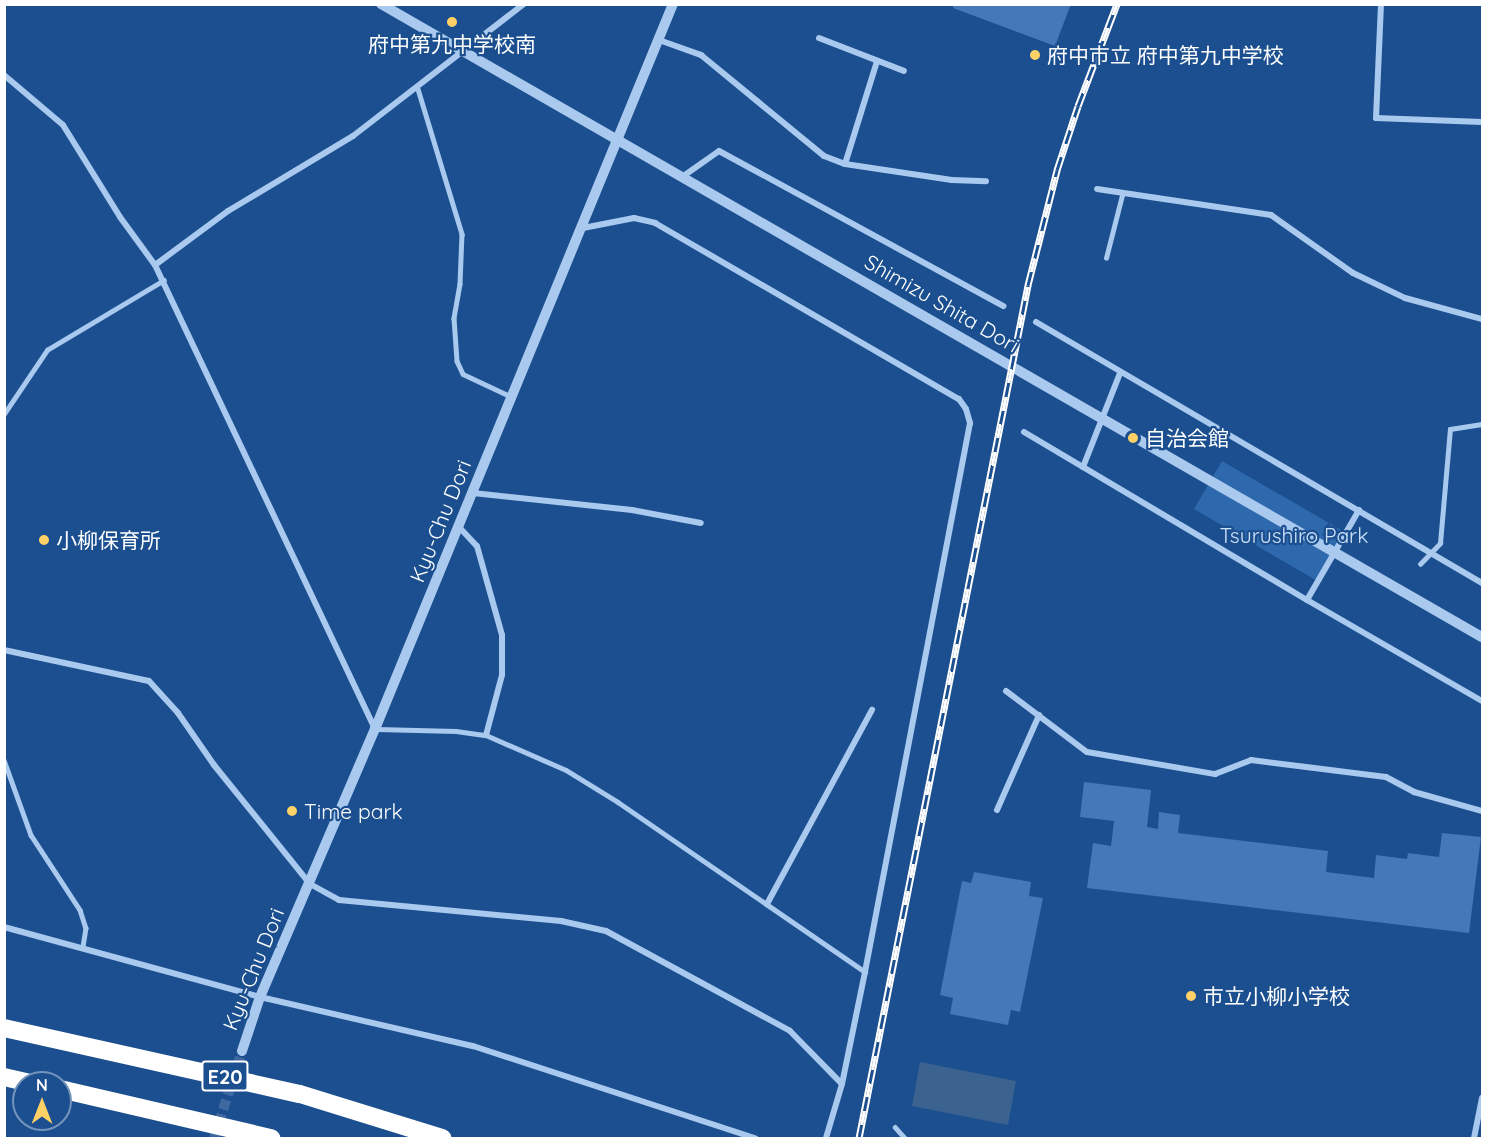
<!DOCTYPE html>
<html>
<head>
<meta charset="utf-8">
<style>
  body { margin:0 }
  #map { position:relative; width:1487px; height:1143px; overflow:hidden; background:#1b4f8f; font-family:Quicksand,"Noto Sans JP",sans-serif }
  div>[style] { position:absolute }
  .green>* { inset:0; background:#2e69ad }
  .water>* { inset:0; background:#3c6290 }
  .building>* { inset:0; background:#4478b7 }
  .tertiary-tunnel>* { height:10px; margin-top:-5px; transform-origin:0; background:repeating-linear-gradient(90deg,#3d69a0 0 10px,transparent 0 15px) }
  .service>* { height:4.5px; margin:-2.25px; padding:0 2.25px; transform-origin:2.25px; border-radius:2.25px; background:#a9c9ee }
  .minor>* { height:6px; margin:-3px; padding:0 3px; transform-origin:3px; border-radius:3px; background:#a9c9ee }
  .tertiary>* { height:10px; margin:-5px; padding:0 5px; transform-origin:5px; border-radius:5px; background:#a9c9ee }
  .motorway>* { height:18px; margin:-9px; padding:0 9px; transform-origin:9px; border-radius:9px; background:#fff }
  .rail>* { height:7px; margin-top:-3.5px; transform-origin:0; background:repeating-linear-gradient(90deg,#1b4f8f 0 14px,#fff 0 28px); box-sizing:border-box; border-block:2px solid #fff }
  .dots>* { width:16px; height:16px; translate:-50% -50%; box-sizing:border-box; border:3px solid #1b4f8f; border-radius:50% }
  span { translate:-50% -50%; white-space:nowrap; text-align:center; line-height:1.15; -webkit-text-stroke:4.5px #1b4f8f; paint-order:stroke }
  .shield-label span { padding:2px 4px; background:#1b4f8f; border:2px solid; border-radius:4px; -webkit-text-stroke-width:0 }
  .shield-label { font-size:20px; color:#fff; font-weight:700 }
  .poi-label { font-size:21px; color:#fff }
  .left { translate:0 -50%; text-align:left }
  .street-label { font-size:21px; color:#fff }
  .park-label { font-size:21px; color:#cfe3fa }
  .frame { position:absolute; inset:0; border:6px solid #fff; pointer-events:none }
  .north { position:absolute; left:12px; top:1071px; width:60px; height:60px; box-sizing:border-box; background:#1b4f8f; border:2px solid #7695bc; border-radius:50%; rotate:0deg; font-size:16px; font-weight:700; line-height:24px; text-align:center; color:#fff }
  .north::after { content:''; display:block; margin:auto; width:21px; height:27px; background:#ffd166; clip-path:polygon(50% 0,100% 100%,50% 72%,0 100%) }
</style>
</head>
<body>
<div id="map">
  <div class="green">
    <i style="clip-path:polygon(1222px 461px,1348px 534px,1319px 582px,1194px 509px)"></i>
  </div>
  <div class="water">
    <i style="clip-path:polygon(920px 1062px,1016px 1081px,1008px 1125px,912px 1106px)"></i>
  </div>
  <div class="building">
    <i style="clip-path:polygon(954px 4px,1071px 4px,1055px 46px,953px 8px)"></i>
    <i style="clip-path:polygon(1084px 782px,1151px 790px,1147px 827px,1158px 829px,1159px 812px,1180px 815px,1178px 833px,1328px 851px,1326px 872px,1374px 878px,1376px 855px,1407px 859px,1408px 853px,1439px 857px,1442px 833px,1481px 837px,1469px 933px,1087px 888px,1093px 843px,1111px 846px,1114px 821px,1080px 817px)"></i>
    <i style="clip-path:polygon(974px 872px,1031px 882px,1029px 896px,1043px 898px,1020px 1012px,1011px 1010px,1008px 1025px,950px 1014px,953px 998px,940px 995px,962px 881px,971px 883px)"></i>
  </div>
  <div class="tertiary-tunnel">
    <i style="left:214px;top:1138px;width:91px;rotate:-72.2deg"></i>
  </div>
  <div class="service">
    <i style="left:418px;top:89px;width:152px;rotate:73.1deg"></i>
    <i style="left:462px;top:234px;width:50px;rotate:92.3deg"></i>
    <i style="left:460px;top:284px;width:35px;rotate:100deg"></i>
    <i style="left:454px;top:318px;width:43px;rotate:86deg"></i>
    <i style="left:457px;top:361px;width:14px;rotate:65deg"></i>
    <i style="left:463px;top:374px;width:54px;rotate:25.1deg"></i>
    <i style="left:1106px;top:258px;width:65px;rotate:-75.7deg"></i>
    <i style="left:4px;top:414px;width:77px;rotate:-56.1deg"></i>
    <i style="left:47px;top:350px;width:136px;rotate:-30.9deg"></i>
    <i style="left:1420px;top:564px;width:29px;rotate:-46deg"></i>
    <i style="left:1440px;top:543px;width:114px;rotate:-85deg"></i>
    <i style="left:1450px;top:429px;width:32px;rotate:-9deg"></i>
    <i style="left:377px;top:729px;width:79px;rotate:1.5deg"></i>
    <i style="left:456px;top:731px;width:30px;rotate:8deg"></i>
    <i style="left:486px;top:735px;width:87px;rotate:23.6deg"></i>
    <i style="left:566px;top:770px;width:61px;rotate:31.6deg"></i>
    <i style="left:618px;top:802px;width:300px;rotate:34.5deg"></i>
    <i style="left:4px;top:760px;width:80px;rotate:70.2deg"></i>
    <i style="left:31px;top:835px;width:90px;rotate:56.8deg"></i>
    <i style="left:80px;top:910px;width:19px;rotate:72deg"></i>
    <i style="left:86px;top:928px;width:20px;rotate:99deg"></i>
    <i style="left:895px;top:1127px;width:15px;rotate:48deg"></i>
  </div>
  <div class="minor">
    <i style="left:1381px;top:4px;width:114px;rotate:92.5deg"></i>
    <i style="left:1376px;top:118px;width:106px;rotate:2.2deg"></i>
    <i style="left:819px;top:38px;width:91px;rotate:21.2deg"></i>
    <i style="left:659px;top:40px;width:45px;rotate:19.7deg"></i>
    <i style="left:701px;top:55px;width:159px;rotate:39.4deg"></i>
    <i style="left:824px;top:156px;width:22px;rotate:21deg"></i>
    <i style="left:845px;top:164px;width:108px;rotate:8.5deg"></i>
    <i style="left:952px;top:180px;width:34px;rotate:2deg"></i>
    <i style="left:4px;top:75px;width:77px;rotate:40.3deg"></i>
    <i style="left:63px;top:125px;width:108px;rotate:58.2deg"></i>
    <i style="left:120px;top:217px;width:59px;rotate:53.9deg"></i>
    <i style="left:155px;top:265px;width:514px;rotate:64.63deg"></i>
    <i style="left:845px;top:164px;width:108px;rotate:-72.7deg"></i>
    <i style="left:682px;top:177px;width:45px;rotate:-35.1deg"></i>
    <i style="left:719px;top:151px;width:324px;rotate:28.6deg"></i>
    <i style="left:1097px;top:189px;width:176px;rotate:8.5deg"></i>
    <i style="left:1271px;top:215px;width:100px;rotate:35.3deg"></i>
    <i style="left:1353px;top:273px;width:58px;rotate:25.7deg"></i>
    <i style="left:1405px;top:298px;width:80px;rotate:15.3deg"></i>
    <i style="left:583px;top:228px;width:52px;rotate:-11.1deg"></i>
    <i style="left:634px;top:218px;width:22px;rotate:13deg"></i>
    <i style="left:655px;top:223px;width:351px;rotate:30.1deg"></i>
    <i style="left:959px;top:399px;width:12px;rotate:55deg"></i>
    <i style="left:966px;top:409px;width:15px;rotate:74deg"></i>
    <i style="left:970px;top:423px;width:559px;rotate:100.83deg"></i>
    <i style="left:865px;top:972px;width:114px;rotate:101.6deg"></i>
    <i style="left:842px;top:1084px;width:56px;rotate:106.5deg"></i>
    <i style="left:155px;top:265px;width:91px;rotate:-36.5deg"></i>
    <i style="left:228px;top:211px;width:146px;rotate:-31deg"></i>
    <i style="left:353px;top:136px;width:216px;rotate:-37.7deg"></i>
    <i style="left:1036px;top:322px;width:517px;rotate:30.34deg"></i>
    <i style="left:1024px;top:432px;width:329px;rotate:30.7deg"></i>
    <i style="left:1307px;top:600px;width:202px;rotate:30deg"></i>
    <i style="left:1083px;top:467px;width:101px;rotate:-68.5deg"></i>
    <i style="left:473px;top:493px;width:160px;rotate:6.1deg"></i>
    <i style="left:632px;top:510px;width:70px;rotate:10.7deg"></i>
    <i style="left:459px;top:527px;width:26px;rotate:47deg"></i>
    <i style="left:477px;top:546px;width:92px;rotate:74.3deg"></i>
    <i style="left:502px;top:635px;width:40px;rotate:90deg"></i>
    <i style="left:502px;top:675px;width:62px;rotate:104.9deg"></i>
    <i style="left:1307px;top:600px;width:104px;rotate:-60deg"></i>
    <i style="left:4px;top:650px;width:148px;rotate:12.1deg"></i>
    <i style="left:149px;top:681px;width:43px;rotate:47.8deg"></i>
    <i style="left:178px;top:713px;width:63px;rotate:55.3deg"></i>
    <i style="left:214px;top:765px;width:153px;rotate:51.1deg"></i>
    <i style="left:310px;top:884px;width:33px;rotate:29deg"></i>
    <i style="left:339px;top:900px;width:223px;rotate:5.4deg"></i>
    <i style="left:561px;top:921px;width:46px;rotate:12.5deg"></i>
    <i style="left:606px;top:931px;width:209px;rotate:28.5deg"></i>
    <i style="left:790px;top:1031px;width:74px;rotate:45.5deg"></i>
    <i style="left:1006px;top:691px;width:101px;rotate:37deg"></i>
    <i style="left:1087px;top:752px;width:130px;rotate:9.8deg"></i>
    <i style="left:1215px;top:774px;width:39px;rotate:-21deg"></i>
    <i style="left:1251px;top:760px;width:136px;rotate:7.2deg"></i>
    <i style="left:1386px;top:777px;width:32px;rotate:28deg"></i>
    <i style="left:1414px;top:792px;width:71px;rotate:15.6deg"></i>
    <i style="left:997px;top:810px;width:104px;rotate:-66.1deg"></i>
    <i style="left:767px;top:904px;width:221px;rotate:-61.6deg"></i>
    <i style="left:4px;top:927px;width:265px;rotate:15.3deg"></i>
    <i style="left:260px;top:997px;width:219px;rotate:13deg"></i>
    <i style="left:473px;top:1046px;width:297px;rotate:18.1deg"></i>
    <i style="left:1474px;top:1138px;width:41px;rotate:-78.7deg"></i>
  </div>
  <div class="tertiary">
    <i style="left:381px;top:4px;width:1270px;rotate:29.9deg"></i>
    <i style="left:242px;top:1051px;width:57px;rotate:-71.6deg"></i>
    <i style="left:260px;top:997px;width:292px;rotate:-66.8deg"></i>
    <i style="left:375px;top:729px;width:784px;rotate:-67.66deg"></i>
  </div>
  <div class="motorway">
    <i style="left:4px;top:1028px;width:303px;rotate:12.6deg"></i>
    <i style="left:300px;top:1094px;width:149px;rotate:17.2deg"></i>
    <i style="left:4px;top:1077px;width:28px;rotate:13deg"></i>
    <i style="left:60px;top:1089px;width:217px;rotate:13.1deg"></i>
  </div>
  <div class="rail">
    <i style="left:859px;top:1138px;width:870px;rotate:-78.79deg"></i>
    <i style="left:1028px;top:285px;width:119px;rotate:-75.8deg"></i>
    <i style="left:1057px;top:170px;width:67px;rotate:-71.8deg"></i>
    <i style="left:1078px;top:106px;width:109px;rotate:-69.1deg"></i>
  </div>
  <div class="dots">
    <i style="left:452px;top:22px;background:#ffd166"></i>
    <i style="left:1035px;top:55px;background:#ffd166"></i>
    <i style="left:1133px;top:438px;background:#ffd166"></i>
    <i style="left:44px;top:540px;background:#ffd166"></i>
    <i style="left:292px;top:811px;background:#ffd166"></i>
    <i style="left:1191px;top:996px;background:#ffd166"></i>
  </div>
  <div class="shield-label">
    <span style="left:225px;top:1076px">E20</span>
  </div>
  <div class="poi-label">
    <span style="left:452px;top:44px">府中第九中学校南</span>
    <span class="left" style="left:1047px;top:55px">府中市立 府中第九中学校</span>
    <span class="left" style="left:1145px;top:438px">自治会館</span>
    <span class="left" style="left:56px;top:540px">小柳保育所</span>
    <span class="left" style="left:304px;top:811px">Time park</span>
    <span class="left" style="left:1203px;top:996px">市立小柳小学校</span>
  </div>
  <div class="street-label">
    <span style="left:942px;top:303px;rotate:30deg">Shimizu Shita Dori</span>
    <span style="left:440px;top:521px;rotate:-68deg">Kyu-Chu Dori</span>
    <span style="left:253px;top:969px;rotate:-68deg">Kyu-Chu Dori</span>
  </div>
  <div class="park-label">
    <span style="left:1294px;top:535px">Tsurushiro Park</span>
  </div>
  <div class="frame"></div>
  <div class="north">N</div>
</div>
</body>
</html>
